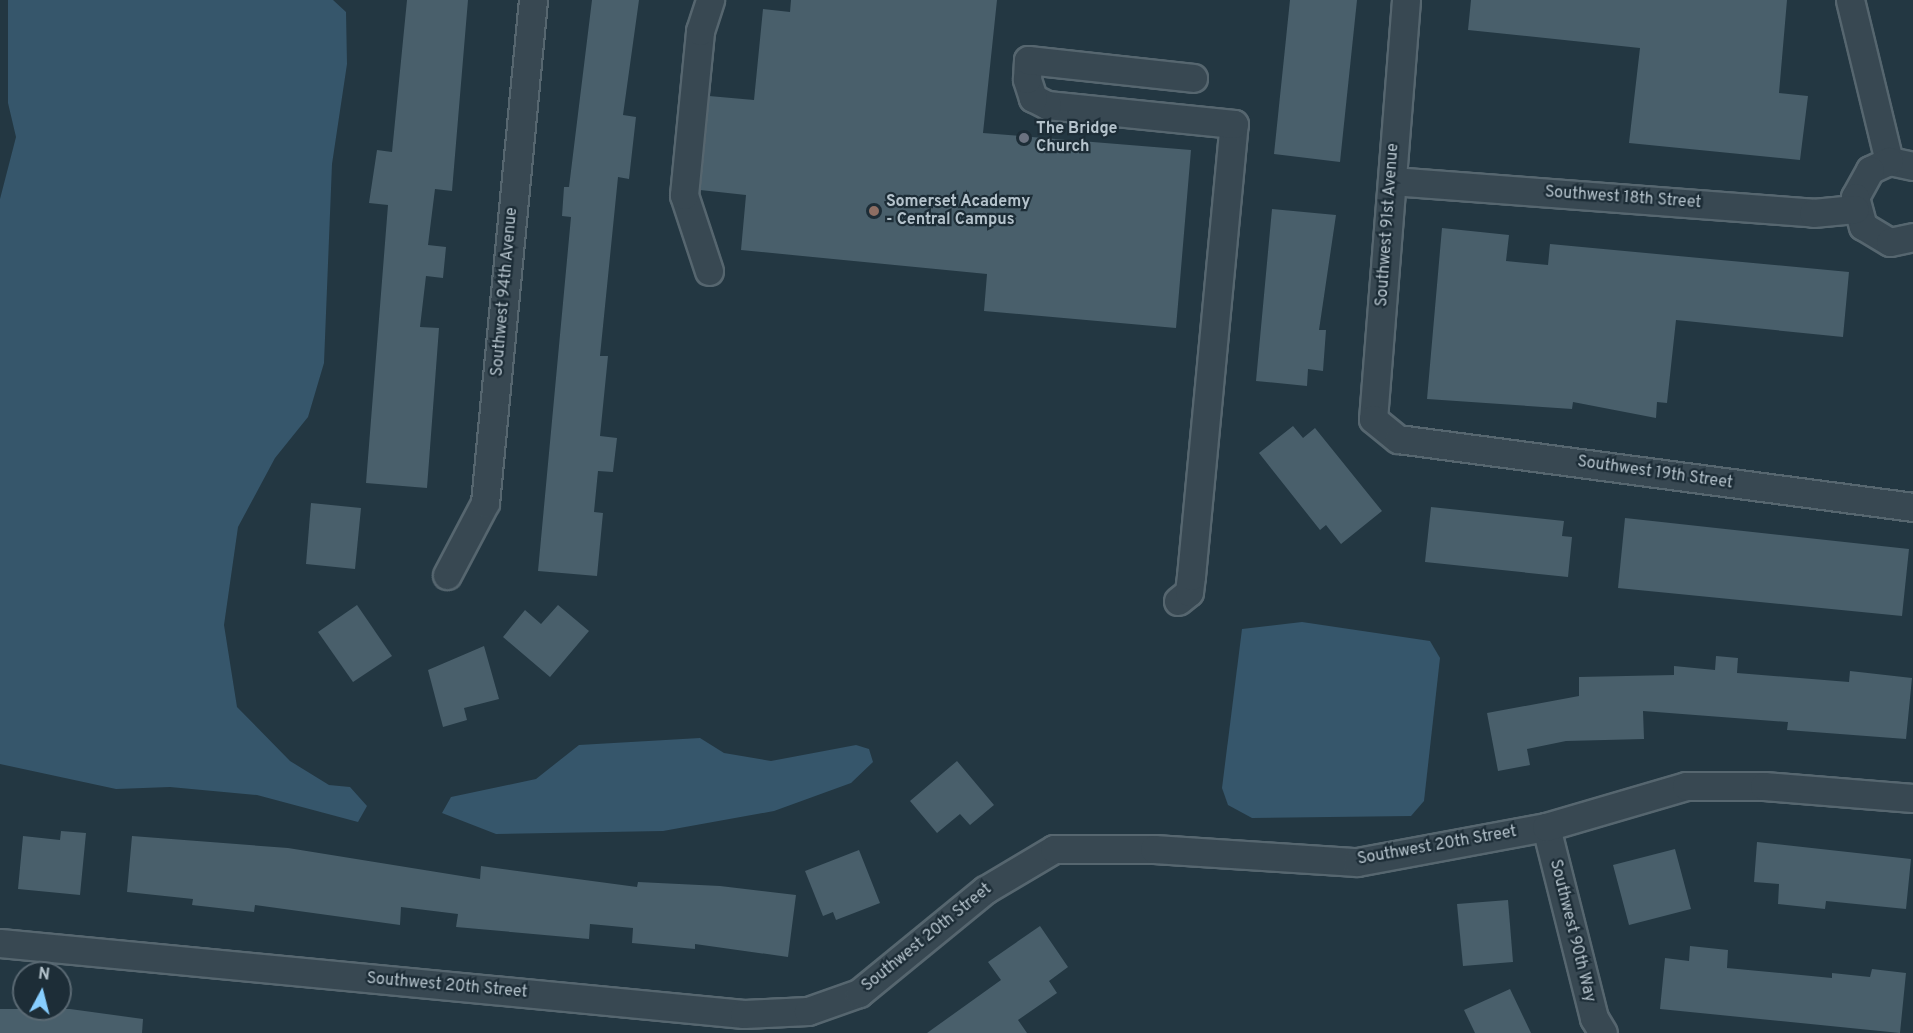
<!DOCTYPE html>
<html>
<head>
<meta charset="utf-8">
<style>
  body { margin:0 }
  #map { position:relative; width:1913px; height:1033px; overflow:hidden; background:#233742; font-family:Overpass,sans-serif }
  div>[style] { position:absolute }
  .water>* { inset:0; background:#36566b }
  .building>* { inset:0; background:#495f6b }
  .roads { filter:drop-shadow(2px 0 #56666f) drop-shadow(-2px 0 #56666f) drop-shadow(0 2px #56666f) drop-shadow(0 -2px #56666f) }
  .minor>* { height:27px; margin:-13.5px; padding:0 13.5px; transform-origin:13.5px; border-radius:13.5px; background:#384852 }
  .dots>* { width:16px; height:16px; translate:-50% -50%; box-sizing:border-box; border:3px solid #1d2d37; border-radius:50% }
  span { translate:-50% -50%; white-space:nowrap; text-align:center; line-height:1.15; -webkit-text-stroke:4.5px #1d2d37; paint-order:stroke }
  .poi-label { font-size:16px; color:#b5c3cc; font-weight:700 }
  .left { translate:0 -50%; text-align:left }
  .street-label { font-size:16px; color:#b5c3cc }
  .north { position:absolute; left:12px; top:961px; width:60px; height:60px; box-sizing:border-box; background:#1d2d37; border:2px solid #5a6973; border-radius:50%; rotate:7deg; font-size:16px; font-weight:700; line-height:24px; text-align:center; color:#b5c3cc }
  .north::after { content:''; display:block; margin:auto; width:21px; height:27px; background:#87ceff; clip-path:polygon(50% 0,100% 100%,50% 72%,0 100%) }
</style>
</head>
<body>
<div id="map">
  <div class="water">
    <i style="clip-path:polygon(8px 0,333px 0,346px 12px,347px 64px,332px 164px,324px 363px,308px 417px,275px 458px,238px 527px,224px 625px,237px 707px,290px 761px,329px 785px,350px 787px,367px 806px,358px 822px,257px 795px,170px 787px,116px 789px,0 764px,0 199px,16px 137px,8px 103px)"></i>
    <i style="clip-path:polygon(1302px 622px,1430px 641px,1440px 658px,1424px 801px,1411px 816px,1252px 818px,1228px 805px,1222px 788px,1242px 629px)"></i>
    <i style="clip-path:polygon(700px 738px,724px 753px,771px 761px,856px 745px,869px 749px,873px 762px,851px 783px,774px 811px,663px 831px,496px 834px,442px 813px,451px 797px,536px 779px,579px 745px)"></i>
  </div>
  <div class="building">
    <i style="clip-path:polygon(407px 0,468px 0,452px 191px,435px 189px,428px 245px,446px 247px,443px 278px,426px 276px,420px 327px,439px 328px,427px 488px,366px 483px,388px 205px,369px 203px,377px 150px,392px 152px)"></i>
    <i style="clip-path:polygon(592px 0,639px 0,623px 115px,636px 117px,629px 179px,618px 177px,600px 356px,608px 356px,600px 436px,617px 438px,613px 472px,598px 471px,594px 512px,603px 513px,597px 576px,538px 571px,571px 217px,562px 216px,564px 187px,569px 187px)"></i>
    <i style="clip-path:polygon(791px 0,997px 0,983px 133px,1191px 150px,1176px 328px,984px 311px,987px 274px,741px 250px,746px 195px,700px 190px,709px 96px,754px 100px,763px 9px,790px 12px)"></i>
    <i style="clip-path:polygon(1290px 0,1357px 0,1340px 162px,1274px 154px)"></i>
    <i style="clip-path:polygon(1471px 0,1787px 0,1779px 93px,1808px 96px,1800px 160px,1629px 143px,1640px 48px,1468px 30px)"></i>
    <i style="clip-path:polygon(1272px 209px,1336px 215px,1319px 330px,1326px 330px,1323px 371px,1308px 369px,1307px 386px,1256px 381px)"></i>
    <i style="clip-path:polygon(1442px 228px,1509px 235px,1506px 261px,1548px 265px,1550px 244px,1849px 272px,1843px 337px,1676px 320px,1667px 403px,1657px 402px,1656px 418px,1573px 402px,1572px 409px,1427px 399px)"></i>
    <i style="clip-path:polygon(1293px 426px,1303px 438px,1315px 428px,1382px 511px,1341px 544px,1326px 525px,1320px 530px,1259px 453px)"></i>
    <i style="clip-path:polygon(311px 503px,361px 508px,355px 569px,306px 564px)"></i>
    <i style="clip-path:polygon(1431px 507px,1564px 521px,1562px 536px,1572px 537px,1568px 577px,1425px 562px)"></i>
    <i style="clip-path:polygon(1625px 518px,1909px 549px,1902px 616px,1618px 588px)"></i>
    <i style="clip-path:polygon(357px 605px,392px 656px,353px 682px,318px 632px)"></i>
    <i style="clip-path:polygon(558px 605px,589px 631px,550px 677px,503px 637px,525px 610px,541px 624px)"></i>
    <i style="clip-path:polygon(484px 646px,499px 699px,464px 708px,467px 720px,443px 727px,428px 670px)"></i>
    <i style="clip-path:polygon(1716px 656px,1738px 658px,1737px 673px,1849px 682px,1850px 671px,1912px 678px,1906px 739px,1787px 730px,1788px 722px,1643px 711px,1644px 739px,1566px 741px,1527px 749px,1530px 765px,1498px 771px,1487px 713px,1579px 696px,1579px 677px,1674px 675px,1674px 666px,1715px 670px)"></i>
    <i style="clip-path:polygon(957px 761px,994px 805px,970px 825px,960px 814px,937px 833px,910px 801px)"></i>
    <i style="clip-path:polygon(61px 831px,86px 833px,80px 895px,18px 889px,23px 836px,60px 840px)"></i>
    <i style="clip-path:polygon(132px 836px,288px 848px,480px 879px,481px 866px,637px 887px,638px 882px,720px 886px,796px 895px,788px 957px,695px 944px,695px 949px,632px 943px,633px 928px,590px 924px,589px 939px,456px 927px,458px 914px,401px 907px,400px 925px,255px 905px,254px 912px,192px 905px,193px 899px,127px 892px)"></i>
    <i style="clip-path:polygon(1757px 842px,1911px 859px,1906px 909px,1826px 901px,1825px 909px,1778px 904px,1779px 884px,1754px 882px)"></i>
    <i style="clip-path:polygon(1675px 849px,1691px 909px,1629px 925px,1613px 865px)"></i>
    <i style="clip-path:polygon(859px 850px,880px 903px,836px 920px,833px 912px,823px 916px,805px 871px)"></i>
    <i style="clip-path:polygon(1508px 900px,1513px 962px,1463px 966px,1457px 904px)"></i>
    <i style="clip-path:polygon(1040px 926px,1068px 967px,1049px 981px,1057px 993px,1018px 1020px,1027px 1033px,927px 1033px,1001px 980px,988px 962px)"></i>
    <i style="clip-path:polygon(1690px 946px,1728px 950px,1727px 968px,1832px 978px,1832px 973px,1870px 977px,1872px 969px,1906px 973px,1900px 1033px,1660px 1009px,1665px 958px,1689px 961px)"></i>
    <i style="clip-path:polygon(1510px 989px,1531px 1033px,1475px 1033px,1464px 1010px)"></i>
    <i style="clip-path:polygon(0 1009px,70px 1009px,143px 1019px,142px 1033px,0 1033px)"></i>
  </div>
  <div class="roads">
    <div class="minor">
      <i style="left:1406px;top:0;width:420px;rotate:94.5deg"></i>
      <i style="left:1373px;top:419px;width:32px;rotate:39deg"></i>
      <i style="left:1398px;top:439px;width:519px;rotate:7.52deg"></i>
      <i style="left:1850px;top:0;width:166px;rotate:76.4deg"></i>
      <i style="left:1913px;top:166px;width:25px;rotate:-168deg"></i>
      <i style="left:1889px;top:161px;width:21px;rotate:155deg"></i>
      <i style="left:1870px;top:170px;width:31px;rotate:119deg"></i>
      <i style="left:1855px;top:197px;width:30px;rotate:75deg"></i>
      <i style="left:1863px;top:226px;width:31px;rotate:31deg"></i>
      <i style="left:1890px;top:242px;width:24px;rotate:-12deg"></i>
      <i style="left:1392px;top:181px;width:422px;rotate:4.3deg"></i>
      <i style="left:1813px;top:213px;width:42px;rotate:-5.4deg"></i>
      <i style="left:709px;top:271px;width:80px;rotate:-108.2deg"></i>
      <i style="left:684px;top:195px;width:165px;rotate:-84.4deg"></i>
      <i style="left:700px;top:31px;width:33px;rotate:-72deg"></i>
      <i style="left:447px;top:575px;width:81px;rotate:-62.2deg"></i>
      <i style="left:485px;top:503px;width:505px;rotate:-84.55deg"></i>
      <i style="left:1178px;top:601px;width:14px;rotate:-39deg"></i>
      <i style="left:1189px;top:592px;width:16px;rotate:-83deg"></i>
      <i style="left:1191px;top:576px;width:454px;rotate:-84.6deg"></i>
      <i style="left:1234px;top:124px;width:188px;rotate:-174.2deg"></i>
      <i style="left:1047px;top:105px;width:16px;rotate:-153deg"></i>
      <i style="left:1033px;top:98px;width:20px;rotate:-108deg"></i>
      <i style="left:1027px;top:79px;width:19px;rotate:-87deg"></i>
      <i style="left:1028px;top:60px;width:166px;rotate:6.2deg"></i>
      <i style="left:1546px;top:827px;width:197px;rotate:75.9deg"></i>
      <i style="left:1594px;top:1018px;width:17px;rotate:59deg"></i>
      <i style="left:0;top:943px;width:747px;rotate:5.45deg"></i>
      <i style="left:744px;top:1014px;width:64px;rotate:-2.7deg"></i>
      <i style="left:808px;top:1011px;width:54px;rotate:-19.4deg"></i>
      <i style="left:859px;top:993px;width:163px;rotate:-39.3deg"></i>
      <i style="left:985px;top:890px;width:80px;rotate:-30.7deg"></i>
      <i style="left:1054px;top:849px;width:100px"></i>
      <i style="left:1154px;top:849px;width:203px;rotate:3.7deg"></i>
      <i style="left:1357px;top:862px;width:192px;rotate:-10.5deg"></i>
      <i style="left:1546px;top:827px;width:146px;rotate:-16.3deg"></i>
      <i style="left:1686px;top:786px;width:78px"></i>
      <i style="left:1764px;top:786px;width:149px;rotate:4.6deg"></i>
    </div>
  </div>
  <div class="dots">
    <i style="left:1024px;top:138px;background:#6b7280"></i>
    <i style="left:874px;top:211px;background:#8d6e63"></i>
  </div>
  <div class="poi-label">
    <span class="left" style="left:1036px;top:138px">The Bridge<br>Church</span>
    <span class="left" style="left:886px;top:211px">Somerset Academy<br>- Central Campus</span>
  </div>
  <div class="street-label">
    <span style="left:1623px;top:198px;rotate:4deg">Southwest 18th Street</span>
    <span style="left:1388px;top:225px;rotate:-86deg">Southwest 91st Avenue</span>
    <span style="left:505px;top:292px;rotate:-85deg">Southwest 94th Avenue</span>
    <span style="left:1655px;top:473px;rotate:8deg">Southwest 19th Street</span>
    <span style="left:1437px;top:846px;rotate:-10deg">Southwest 20th Street</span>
    <span style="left:1572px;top:931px;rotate:76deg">Southwest 90th Way</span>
    <span style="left:927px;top:938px;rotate:-39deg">Southwest 20th Street</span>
    <span style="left:447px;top:986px;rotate:5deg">Southwest 20th Street</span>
  </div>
  <div class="north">N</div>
</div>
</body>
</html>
